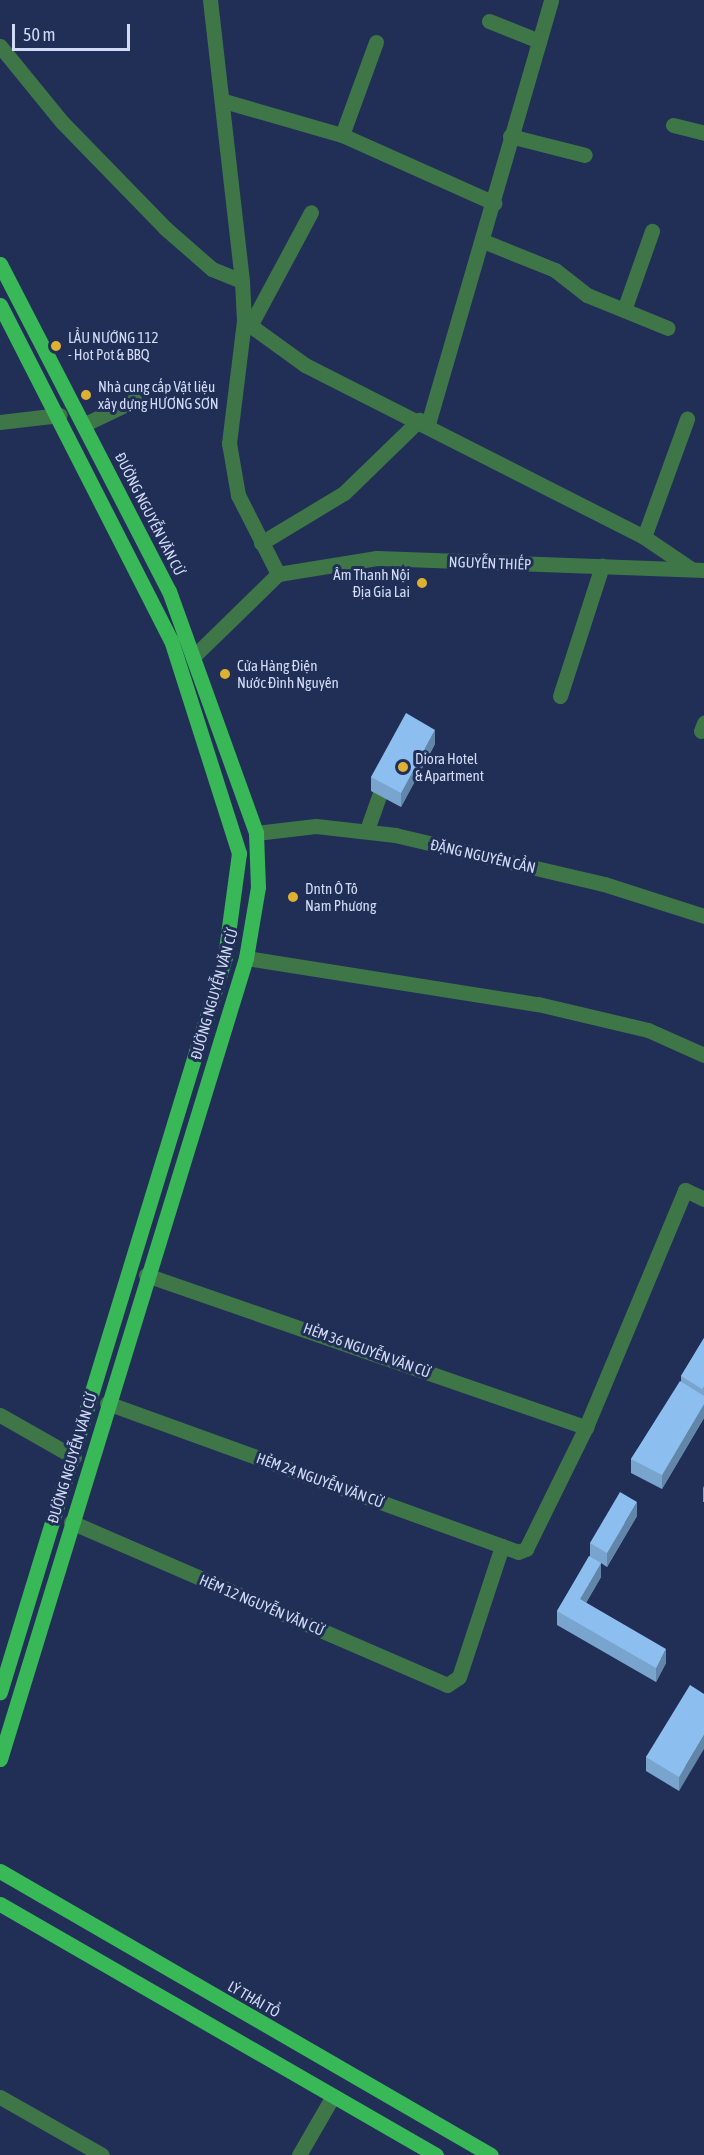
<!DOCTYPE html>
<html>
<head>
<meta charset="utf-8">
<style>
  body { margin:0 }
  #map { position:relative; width:704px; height:2155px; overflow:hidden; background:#212f57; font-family:"Asap Condensed",sans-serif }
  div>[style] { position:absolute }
  .minor>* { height:15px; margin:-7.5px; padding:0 7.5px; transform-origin:7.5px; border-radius:7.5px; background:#3f7648 }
  .major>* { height:15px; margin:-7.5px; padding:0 7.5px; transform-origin:7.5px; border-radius:7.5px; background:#38b857 }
  .wall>* { inset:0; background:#78a4ce }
  .shaded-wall>* { inset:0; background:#6286a8 }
  .building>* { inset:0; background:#8cbff0 }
  .dots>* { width:16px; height:16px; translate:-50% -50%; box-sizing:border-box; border:3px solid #212f57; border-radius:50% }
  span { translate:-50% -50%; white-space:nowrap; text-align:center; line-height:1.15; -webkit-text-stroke:6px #212f57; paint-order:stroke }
  .poi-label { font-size:15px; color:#d1dbf5 }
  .left { translate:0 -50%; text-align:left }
  .right { translate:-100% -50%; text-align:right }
  .street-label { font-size:15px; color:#d1dbf5 }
  .scale { position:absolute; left:12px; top:24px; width:118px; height:27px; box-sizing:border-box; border:3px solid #d1dbf5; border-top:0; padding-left:8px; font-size:18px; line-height:21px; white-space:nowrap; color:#d1dbf5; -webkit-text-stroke:4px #212f57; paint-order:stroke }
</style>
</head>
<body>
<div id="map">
  <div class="minor">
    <i style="left:210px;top:0;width:283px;rotate:83.5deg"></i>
    <i style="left:242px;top:281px;width:40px;rotate:87.1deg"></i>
    <i style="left:244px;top:321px;width:123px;rotate:97deg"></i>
    <i style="left:229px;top:443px;width:53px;rotate:80.2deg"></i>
    <i style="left:238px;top:495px;width:89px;rotate:63.1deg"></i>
    <i style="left:489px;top:21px;width:54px;rotate:21.8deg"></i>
    <i style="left:0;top:46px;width:98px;rotate:50.8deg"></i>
    <i style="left:62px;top:122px;width:148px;rotate:45.8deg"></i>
    <i style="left:165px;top:228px;width:62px;rotate:41.1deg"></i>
    <i style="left:212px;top:269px;width:32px;rotate:22deg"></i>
    <i style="left:224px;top:101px;width:123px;rotate:16.1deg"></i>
    <i style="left:342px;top:135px;width:167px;rotate:24.1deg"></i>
    <i style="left:673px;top:125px;width:32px;rotate:14deg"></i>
    <i style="left:342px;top:135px;width:99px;rotate:-69.9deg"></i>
    <i style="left:510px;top:136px;width:77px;rotate:14.2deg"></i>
    <i style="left:483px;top:241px;width:78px;rotate:21.9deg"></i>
    <i style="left:555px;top:270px;width:41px;rotate:38deg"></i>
    <i style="left:587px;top:295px;width:87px;rotate:22.2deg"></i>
    <i style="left:624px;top:310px;width:84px;rotate:-70.5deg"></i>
    <i style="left:244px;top:321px;width:75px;rotate:35.8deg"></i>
    <i style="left:305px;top:365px;width:380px;rotate:26.9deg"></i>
    <i style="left:644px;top:537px;width:57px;rotate:34.2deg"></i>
    <i style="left:250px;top:326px;width:129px;rotate:-61.8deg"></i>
    <i style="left:0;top:422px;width:60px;rotate:-6.7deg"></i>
    <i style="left:85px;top:424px;width:55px;rotate:-25.6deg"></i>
    <i style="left:428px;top:424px;width:441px;rotate:-73.8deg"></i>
    <i style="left:644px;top:537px;width:126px;rotate:-70deg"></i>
    <i style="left:261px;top:543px;width:97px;rotate:-31.1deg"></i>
    <i style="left:344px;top:493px;width:105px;rotate:-44.2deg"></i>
    <i style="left:278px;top:574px;width:100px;rotate:-9.2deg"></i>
    <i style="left:377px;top:558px;width:327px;rotate:2.1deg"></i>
    <i style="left:195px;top:655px;width:116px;rotate:-44.3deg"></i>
    <i style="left:560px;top:696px;width:137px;rotate:-72.1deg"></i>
    <i style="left:701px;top:731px;width:9px;rotate:-69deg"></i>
    <i style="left:367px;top:830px;width:57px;rotate:-70.6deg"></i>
    <i style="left:256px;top:833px;width:60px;rotate:-6.7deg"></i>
    <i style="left:316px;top:826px;width:80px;rotate:6.5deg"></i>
    <i style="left:395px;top:835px;width:215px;rotate:13.2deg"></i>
    <i style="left:604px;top:884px;width:105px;rotate:17.7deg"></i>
    <i style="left:246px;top:958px;width:296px;rotate:9deg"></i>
    <i style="left:538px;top:1004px;width:113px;rotate:13.3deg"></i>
    <i style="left:648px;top:1030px;width:61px;rotate:24.1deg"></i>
    <i style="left:146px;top:1275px;width:466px;rotate:19.1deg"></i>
    <i style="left:107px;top:1403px;width:437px;rotate:19.9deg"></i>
    <i style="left:518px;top:1552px;width:9px;rotate:-21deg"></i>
    <i style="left:526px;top:1549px;width:136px;rotate:-63.8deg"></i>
    <i style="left:586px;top:1427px;width:257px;rotate:-67.3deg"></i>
    <i style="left:685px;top:1190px;width:21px;rotate:25deg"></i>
    <i style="left:0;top:1415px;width:85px;rotate:29.6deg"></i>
    <i style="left:71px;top:1522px;width:410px;rotate:23.4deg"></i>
    <i style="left:447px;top:1685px;width:14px;rotate:-34deg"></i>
    <i style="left:459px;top:1677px;width:138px;rotate:-71.8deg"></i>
    <i style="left:0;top:2097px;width:117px;rotate:29.6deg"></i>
    <i style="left:299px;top:2155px;width:68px;rotate:-60deg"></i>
  </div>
  <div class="major">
    <i style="left:0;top:264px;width:368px;rotate:62.7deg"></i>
    <i style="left:169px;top:591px;width:257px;rotate:70.2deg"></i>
    <i style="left:256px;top:833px;width:54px;rotate:87.9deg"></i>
    <i style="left:258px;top:887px;width:72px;rotate:99.6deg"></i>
    <i style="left:246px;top:958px;width:838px;rotate:107.07deg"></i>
    <i style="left:0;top:305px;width:376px;rotate:63deg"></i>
    <i style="left:171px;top:640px;width:224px;rotate:72.3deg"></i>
    <i style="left:239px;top:853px;width:105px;rotate:97.7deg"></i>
    <i style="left:225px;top:957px;width:769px;rotate:107.02deg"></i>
    <i style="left:0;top:1871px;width:567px;rotate:30.05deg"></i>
    <i style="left:0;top:1904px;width:503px;rotate:29.93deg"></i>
  </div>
  <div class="wall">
    <i style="clip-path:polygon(435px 744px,401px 807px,371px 791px,371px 777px)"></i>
    <i style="clip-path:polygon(704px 1338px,704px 1418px,662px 1489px,631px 1473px,631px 1459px,681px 1382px,681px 1376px)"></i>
    <i style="clip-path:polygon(704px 1486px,704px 1502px,703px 1502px,703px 1488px)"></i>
    <i style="clip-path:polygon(637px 1516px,607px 1567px,601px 1563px,601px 1577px,586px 1603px,666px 1663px,656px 1682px,557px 1625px,557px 1611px,590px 1556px,590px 1543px)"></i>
    <i style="clip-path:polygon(704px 1694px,679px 1791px,646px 1771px,646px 1757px)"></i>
  </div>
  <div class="shaded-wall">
    <i style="clip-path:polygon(435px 730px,435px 744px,401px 807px,401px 793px)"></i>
    <i style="clip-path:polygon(704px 1404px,704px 1418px,662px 1489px,662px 1475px)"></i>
    <i style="clip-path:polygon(637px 1502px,637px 1516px,607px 1567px,607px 1553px)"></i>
    <i style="clip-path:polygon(601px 1563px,601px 1577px,580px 1613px,580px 1599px)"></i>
    <i style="clip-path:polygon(666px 1649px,666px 1663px,656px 1682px,656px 1668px)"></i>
    <i style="clip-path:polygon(704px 1735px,704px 1749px,679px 1791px,679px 1777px)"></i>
  </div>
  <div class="building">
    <i style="clip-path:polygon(406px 713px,435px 730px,401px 793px,371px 777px)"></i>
    <i style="clip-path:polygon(704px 1338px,704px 1386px,702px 1389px,681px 1376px)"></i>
    <i style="clip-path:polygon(680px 1381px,704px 1396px,704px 1404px,662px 1475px,631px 1459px)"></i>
    <i style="clip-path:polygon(620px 1492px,637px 1502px,607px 1553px,590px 1543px)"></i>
    <i style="clip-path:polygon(589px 1556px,601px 1563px,580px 1599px,666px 1649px,656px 1668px,557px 1611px)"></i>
    <i style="clip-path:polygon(690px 1685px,704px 1694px,704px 1735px,679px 1777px,646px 1757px)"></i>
  </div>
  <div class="dots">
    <i style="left:56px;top:346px;background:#deb133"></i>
    <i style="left:86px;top:395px;background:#deb133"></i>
    <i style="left:422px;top:583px;background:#deb133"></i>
    <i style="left:225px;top:674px;background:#deb133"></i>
    <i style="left:403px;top:767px;background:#deb133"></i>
    <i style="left:293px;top:897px;background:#deb133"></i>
  </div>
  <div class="poi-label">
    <span class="left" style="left:68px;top:346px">LẨU NƯỚNG 112<br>- Hot Pot &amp; BBQ</span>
    <span class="left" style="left:98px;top:395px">Nhà cung cấp Vật liệu<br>xây dựng HƯƠNG SƠN</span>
    <span class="right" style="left:410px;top:583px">Âm Thanh Nội<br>Địa Gia Lai</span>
    <span class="left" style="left:237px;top:674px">Cửa Hàng Điện<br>Nước Đình Nguyên</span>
    <span class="left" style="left:415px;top:767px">Diora Hotel<br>&amp; Apartment</span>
    <span class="left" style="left:305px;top:897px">Dntn Ô Tô<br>Nam Phương</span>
  </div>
  <div class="street-label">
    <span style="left:150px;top:514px;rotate:63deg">ĐƯỜNG NGUYỄN VĂN CỪ</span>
    <span style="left:490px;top:563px;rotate:2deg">NGUYỄN THIẾP</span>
    <span style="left:483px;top:856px;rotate:13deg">ĐẶNG NGUYÊN CẨN</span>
    <span style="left:214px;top:994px;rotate:-74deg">ĐƯỜNG NGUYỄN VĂN CỪ</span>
    <span style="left:367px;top:1350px;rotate:20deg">HẺM 36 NGUYỄN VĂN CỪ</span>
    <span style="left:72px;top:1458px;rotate:-73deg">ĐƯỜNG NGUYỄN VĂN CỪ</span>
    <span style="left:320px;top:1480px;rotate:20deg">HẺM 24 NGUYỄN VĂN CỪ</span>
    <span style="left:262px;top:1605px;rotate:23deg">HẺM 12 NGUYỄN VĂN CỪ</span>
    <span style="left:254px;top:1999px;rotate:30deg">LÝ THÁI TỔ</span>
  </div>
  <div class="scale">50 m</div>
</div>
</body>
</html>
